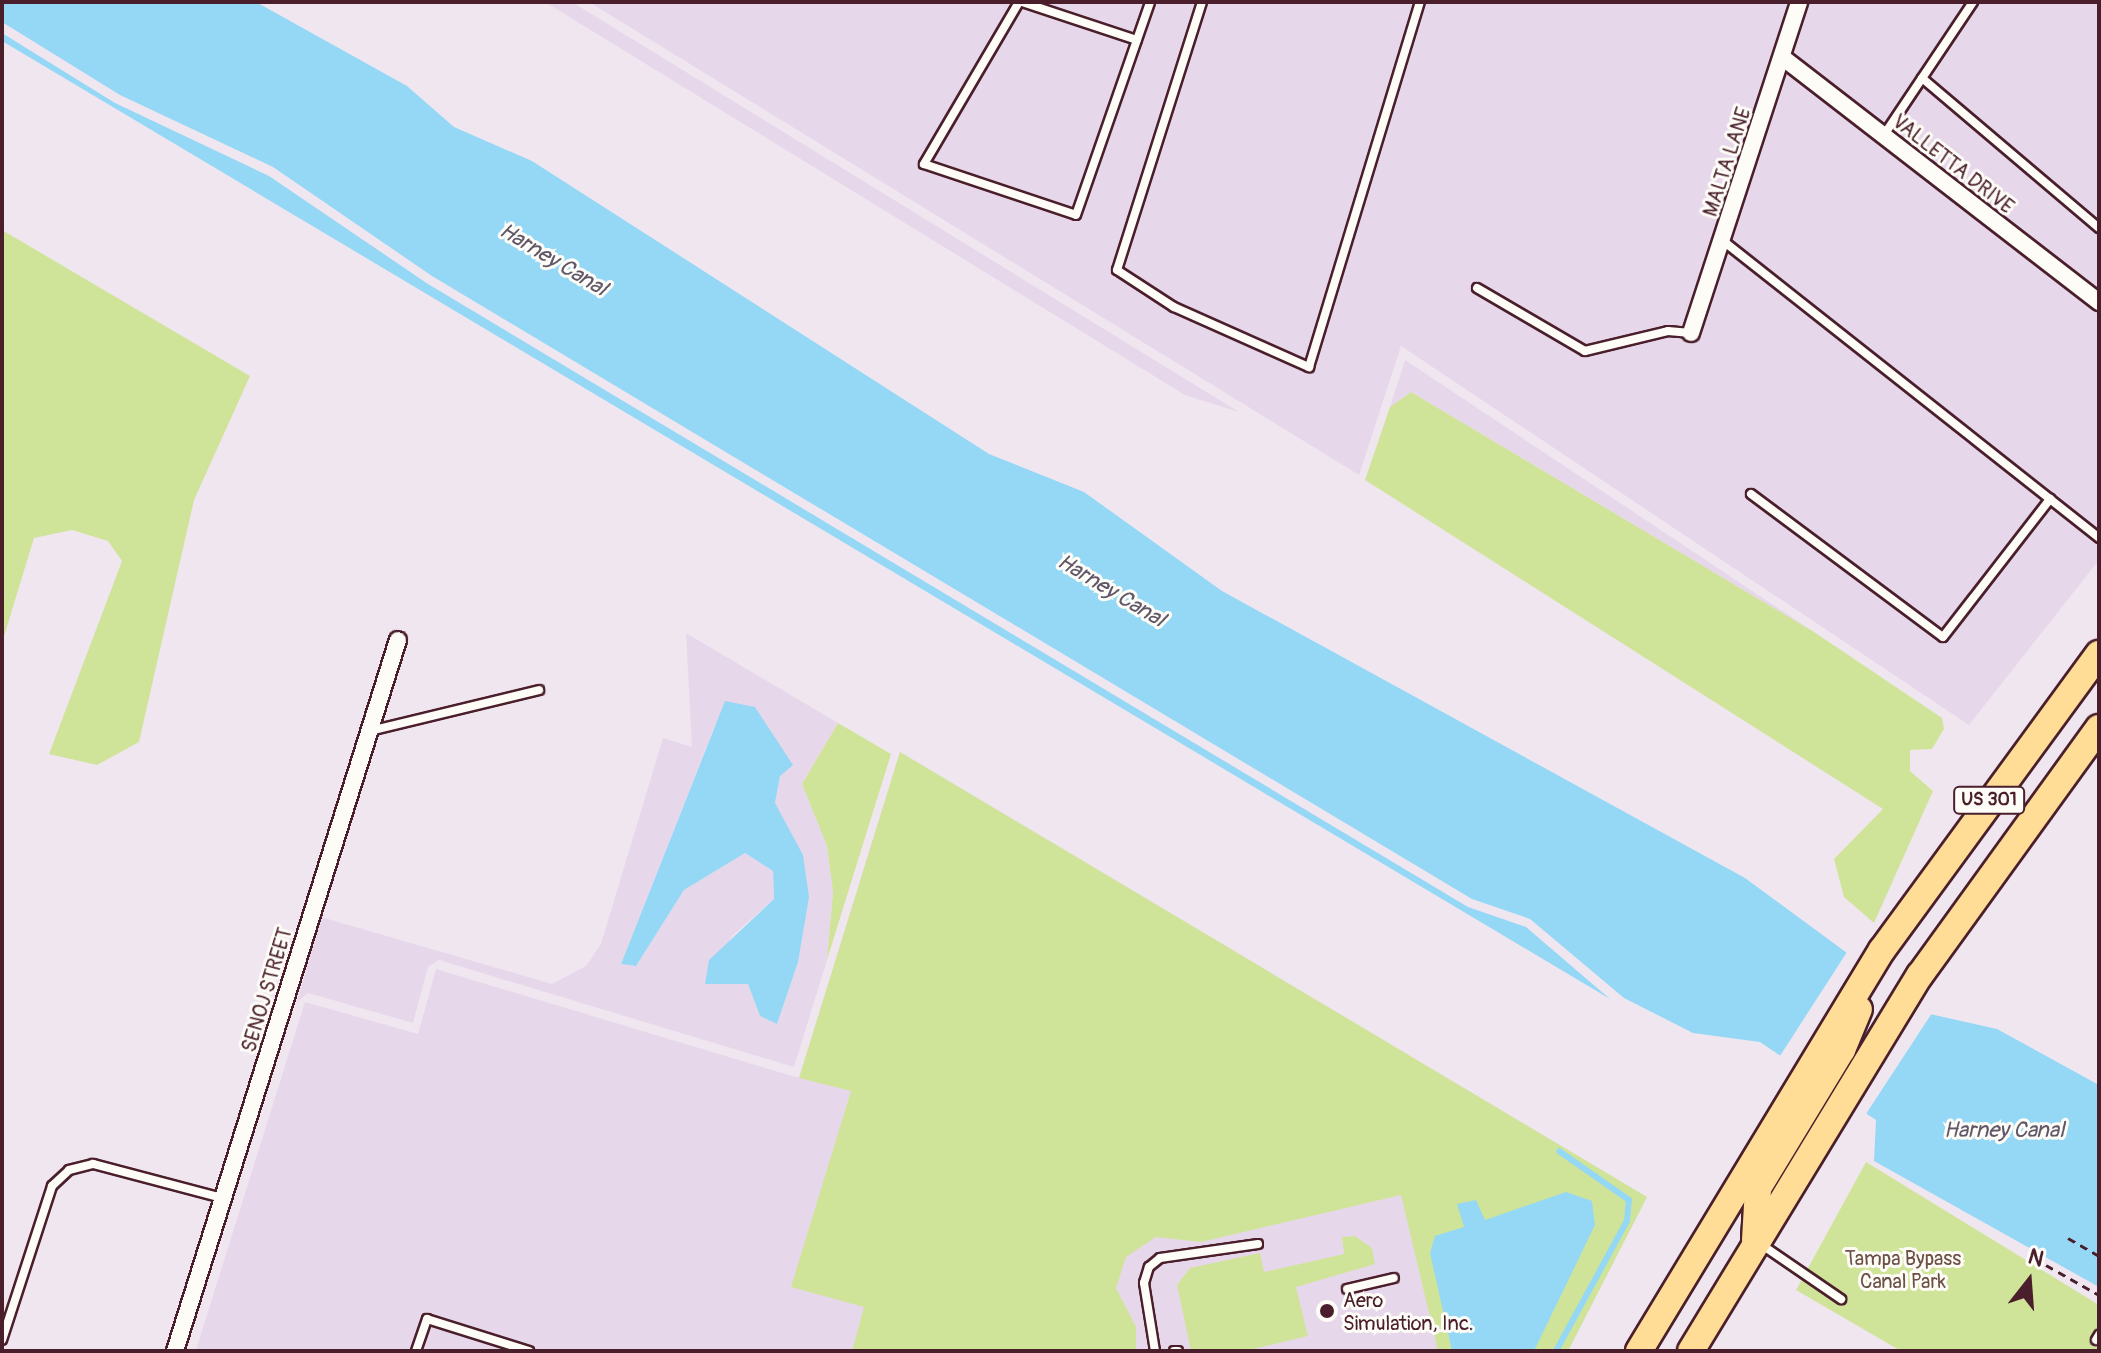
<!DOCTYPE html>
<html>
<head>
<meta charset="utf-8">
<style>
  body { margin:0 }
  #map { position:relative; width:2101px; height:1353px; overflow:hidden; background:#f0e6f0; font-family:Pangolin,sans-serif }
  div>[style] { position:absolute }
  .built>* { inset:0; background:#e7d7eb }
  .green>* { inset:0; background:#d0e499 }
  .water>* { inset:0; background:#94d8f6 }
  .pier>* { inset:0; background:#f0e6f0 }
  .stream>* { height:6px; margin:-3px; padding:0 3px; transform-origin:3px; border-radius:3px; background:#94d8f6 }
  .path>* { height:3px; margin-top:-1.5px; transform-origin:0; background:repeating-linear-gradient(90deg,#4a1f2b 0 8px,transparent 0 14px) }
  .roads { filter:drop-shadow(2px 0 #4a1f2b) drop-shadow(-2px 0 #4a1f2b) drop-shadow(0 2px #4a1f2b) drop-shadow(0 -2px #4a1f2b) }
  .service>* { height:8px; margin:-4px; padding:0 4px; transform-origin:4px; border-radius:4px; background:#fdfcf7 }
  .minor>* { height:16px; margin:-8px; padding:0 8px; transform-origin:8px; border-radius:8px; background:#fdfcf7 }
  .primary>* { height:26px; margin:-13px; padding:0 13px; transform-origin:13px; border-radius:13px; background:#ffdd96 }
  .dots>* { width:22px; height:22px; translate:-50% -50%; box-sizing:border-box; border:4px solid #fdfcf7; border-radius:50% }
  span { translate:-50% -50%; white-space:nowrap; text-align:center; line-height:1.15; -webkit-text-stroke:6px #fdfcf7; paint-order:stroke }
  .shield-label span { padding:2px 6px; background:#fdfcf7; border:2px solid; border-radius:6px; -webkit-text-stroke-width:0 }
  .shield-label { font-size:18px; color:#4a1f2b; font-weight:700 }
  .street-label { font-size:20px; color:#4a1f2b }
  .park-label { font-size:20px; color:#6c5046 }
  .poi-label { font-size:20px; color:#4a1f2b }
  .left { translate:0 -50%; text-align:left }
  .water-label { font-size:22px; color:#605668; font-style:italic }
  .frame { position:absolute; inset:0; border:4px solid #4a1f2b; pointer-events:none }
  .north { position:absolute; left:1989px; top:1241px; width:80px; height:80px; -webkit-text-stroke:6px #fdfcf7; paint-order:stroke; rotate:17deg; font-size:22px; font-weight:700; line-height:32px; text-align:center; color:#4a1f2b }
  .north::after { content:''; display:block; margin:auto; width:28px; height:36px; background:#4a1f2b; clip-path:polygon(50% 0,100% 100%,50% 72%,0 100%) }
</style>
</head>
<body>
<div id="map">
  <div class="built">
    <i style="clip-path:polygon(545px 2px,572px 2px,1239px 412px,1185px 395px)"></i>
    <i style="clip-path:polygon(589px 2px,2099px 2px,2099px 560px,1969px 725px,1401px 346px,1359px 475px)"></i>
    <i style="clip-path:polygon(1405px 360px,1814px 632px,1411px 392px,1390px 407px)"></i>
    <i style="clip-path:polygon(evenodd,686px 633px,838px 723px,802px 784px,827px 846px,833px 892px,827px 960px,794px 1067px,439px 960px,428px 967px,413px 1023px,308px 993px,297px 1002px,321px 917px,552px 984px,586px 966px,601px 944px,663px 738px,692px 747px,686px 633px,715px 725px,780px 776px,775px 803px,786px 828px,798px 962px,777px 1024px,760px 1016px,748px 984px,705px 983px,732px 936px,774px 899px,773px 871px,745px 853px,684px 890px,636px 966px,621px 964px,715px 725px)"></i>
    <i style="clip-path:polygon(900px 752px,1647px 1197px,1568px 1351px,196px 1350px,305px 1002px,418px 1034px,436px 969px,799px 1078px)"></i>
  </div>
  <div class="green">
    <i style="clip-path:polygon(2px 230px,250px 376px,194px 500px,139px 742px,97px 765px,49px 754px,122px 561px,108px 541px,72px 530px,34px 538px,2px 643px)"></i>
    <i style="clip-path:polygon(1411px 392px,1814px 632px,1942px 718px,1944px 729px,1932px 749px,1910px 750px,1910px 771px,1933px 791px,1874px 923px,1844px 897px,1834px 859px,1883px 809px,1365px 480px,1390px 407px)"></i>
    <i style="clip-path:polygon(838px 723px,891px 754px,827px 960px,833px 892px,827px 846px,802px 784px)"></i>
    <i style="clip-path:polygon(900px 752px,1647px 1197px,1568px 1351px,1438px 1351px,1401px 1195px,1201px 1242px,1156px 1237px,1126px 1257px,1116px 1288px,1136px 1327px,1136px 1351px,852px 1351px,864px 1307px,791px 1287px,851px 1091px,799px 1078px)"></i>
    <i style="clip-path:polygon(1866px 1162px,2099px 1305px,2099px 1351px,1901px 1351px,1796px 1290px)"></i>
    <i style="clip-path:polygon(1355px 1236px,1372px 1248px,1375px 1264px,1296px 1287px,1308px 1336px,1245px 1351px,1191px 1351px,1177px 1285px,1190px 1268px,1260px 1253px,1264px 1272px,1344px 1254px,1342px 1237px)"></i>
  </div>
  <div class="water">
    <i style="clip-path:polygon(2px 2px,256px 2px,407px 86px,454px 127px,532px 161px,989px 454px,1084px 492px,1222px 591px,1745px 878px,1930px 1014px,1997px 1029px,2099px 1085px,2099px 1287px,1874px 1161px,1876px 1120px,1760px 1042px,1693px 1033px,1624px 998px,1530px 919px,1472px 899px,432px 276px,273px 167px,120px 95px,2px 22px)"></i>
    <i style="clip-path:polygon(2px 33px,115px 103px,269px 176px,428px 284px,1468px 907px,1526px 927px,1610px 999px,2px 41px)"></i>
    <i style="clip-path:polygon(725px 701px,755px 707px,793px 765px,780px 776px,775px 803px,803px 855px,809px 897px,798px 962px,777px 1024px,760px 1016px,748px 984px,705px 984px,709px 960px,774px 899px,773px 871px,745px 853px,684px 890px,636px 966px,621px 964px)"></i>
    <i style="clip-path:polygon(1566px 1192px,1592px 1201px,1595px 1225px,1534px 1351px,1452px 1351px,1430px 1253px,1435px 1236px,1464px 1227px,1457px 1204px,1476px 1200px,1485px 1220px)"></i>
  </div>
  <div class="pier">
    <i style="clip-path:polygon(1847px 952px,1880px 978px,1917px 975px,1936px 994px,1934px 1010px,1864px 1117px,1778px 1059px)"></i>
  </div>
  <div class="stream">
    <i style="left:1556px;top:1351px;width:148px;rotate:-61.4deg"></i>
    <i style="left:1627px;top:1221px;width:21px;rotate:-85deg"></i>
    <i style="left:1629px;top:1200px;width:85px;rotate:-145deg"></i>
  </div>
  <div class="path">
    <i style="left:2068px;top:1238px;width:36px;rotate:30deg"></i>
    <i style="left:2046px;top:1265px;width:61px;rotate:29.5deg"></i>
  </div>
  <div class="roads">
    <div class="service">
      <i style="left:1019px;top:2px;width:188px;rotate:120.4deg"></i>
      <i style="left:924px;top:164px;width:160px;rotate:18.5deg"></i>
      <i style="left:1076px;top:215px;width:225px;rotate:-70.8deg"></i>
      <i style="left:1022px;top:2px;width:121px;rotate:18.3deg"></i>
      <i style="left:1202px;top:2px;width:281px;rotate:107.6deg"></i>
      <i style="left:1117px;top:270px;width:68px;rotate:33deg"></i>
      <i style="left:1174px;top:307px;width:148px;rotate:24deg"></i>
      <i style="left:1309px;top:367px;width:382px;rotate:-73.1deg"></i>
      <i style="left:1922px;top:78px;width:232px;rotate:40.3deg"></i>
      <i style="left:1884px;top:135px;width:160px;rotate:-56.2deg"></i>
      <i style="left:1722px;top:240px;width:481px;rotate:38.3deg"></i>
      <i style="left:1477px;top:288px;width:125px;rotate:30.3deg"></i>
      <i style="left:1585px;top:351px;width:85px;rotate:-13.5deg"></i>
      <i style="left:1668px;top:331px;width:23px;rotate:5deg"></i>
      <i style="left:1751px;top:494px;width:239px;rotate:36.7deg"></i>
      <i style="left:1943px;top:637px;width:175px;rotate:-52.2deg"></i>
      <i style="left:370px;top:731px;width:174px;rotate:-13.6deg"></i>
      <i style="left:1762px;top:1245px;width:96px;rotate:34.4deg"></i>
      <i style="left:1347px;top:1289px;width:48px;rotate:-13.2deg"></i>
      <i style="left:2px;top:1340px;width:162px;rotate:-72deg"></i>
      <i style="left:52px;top:1186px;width:23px;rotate:-43deg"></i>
      <i style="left:69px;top:1170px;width:25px;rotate:-14deg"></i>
      <i style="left:93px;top:1164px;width:134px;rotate:14.7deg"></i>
      <i style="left:2096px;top:1340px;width:6px;rotate:-59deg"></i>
      <i style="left:416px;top:1351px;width:34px;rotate:-71deg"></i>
      <i style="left:427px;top:1319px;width:107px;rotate:17.4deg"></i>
      <i style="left:1155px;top:1351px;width:69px;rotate:-99.2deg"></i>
      <i style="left:1144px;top:1283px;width:17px;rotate:-73deg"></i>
      <i style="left:1149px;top:1267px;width:14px;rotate:-39deg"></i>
      <i style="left:1160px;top:1258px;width:99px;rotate:-8.1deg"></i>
      <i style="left:1174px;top:1351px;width:4px"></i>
    </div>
    <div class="minor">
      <i style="left:1782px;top:57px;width:401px;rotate:37.7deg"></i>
      <i style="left:1691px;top:333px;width:348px;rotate:-71.9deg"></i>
      <i style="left:175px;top:1351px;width:745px;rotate:-72.59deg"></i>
    </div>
    <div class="primary">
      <i style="left:1755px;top:1240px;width:52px;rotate:-86.7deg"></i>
      <i style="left:1758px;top:1188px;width:162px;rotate:-58.7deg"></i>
      <i style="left:1842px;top:1050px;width:44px;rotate:-67.5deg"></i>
      <i style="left:1639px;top:1351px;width:469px;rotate:-58.8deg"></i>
      <i style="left:1882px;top:950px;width:367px;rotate:-53.8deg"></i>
      <i style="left:1691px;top:1351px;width:440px;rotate:-58.7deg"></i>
      <i style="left:1920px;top:975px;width:305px;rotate:-54.1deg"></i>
    </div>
  </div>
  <div class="dots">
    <i style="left:1327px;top:1311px;background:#4a1f2b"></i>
  </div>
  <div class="shield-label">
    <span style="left:1989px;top:800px">US 301</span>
  </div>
  <div class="street-label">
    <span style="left:1727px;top:162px;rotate:-72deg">MALTA LANE</span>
    <span style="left:1953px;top:164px;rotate:38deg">VALLETTA DRIVE</span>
    <span style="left:267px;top:990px;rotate:-73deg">SENOJ STREET</span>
  </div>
  <div class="park-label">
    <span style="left:1903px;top:1270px">Tampa Bypass<br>Canal Park</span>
  </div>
  <div class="poi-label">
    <span class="left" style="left:1343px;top:1312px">Aero<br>Simulation, Inc.</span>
  </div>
  <div class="water-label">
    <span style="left:553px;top:260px;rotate:31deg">Harney Canal</span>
    <span style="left:1111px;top:591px;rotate:31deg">Harney Canal</span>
    <span style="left:2004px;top:1131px">Harney Canal</span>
  </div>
  <div class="frame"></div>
  <div class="north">N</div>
</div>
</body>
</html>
